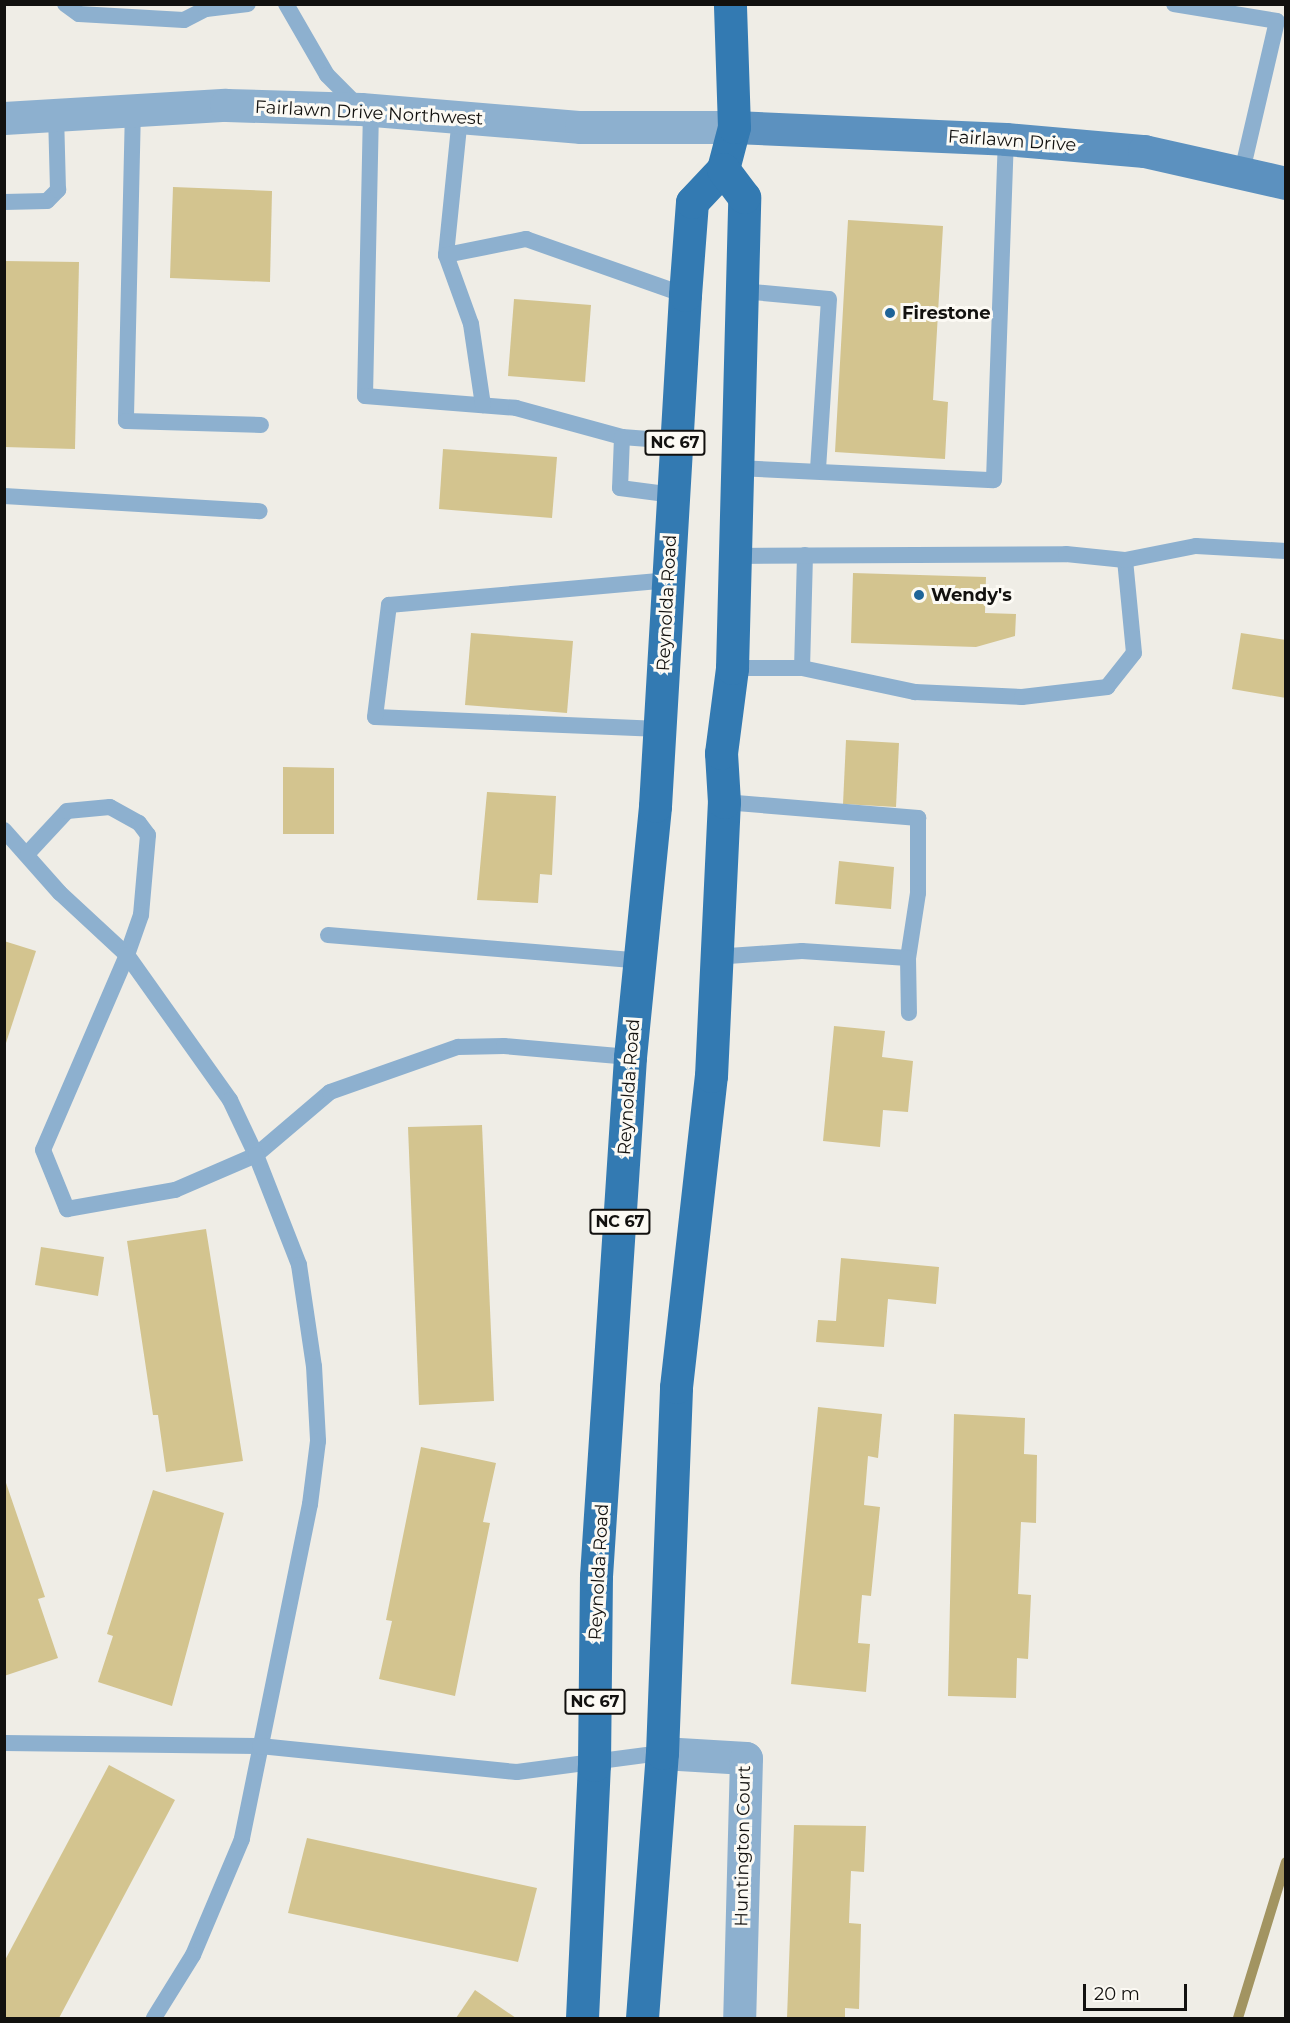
<!DOCTYPE html>
<html>
<head>
<meta charset="utf-8">
<style>
  body { margin:0 }
  #map { position:relative; width:1290px; height:2023px; overflow:hidden; background:#efede6; font-family:Montserrat,sans-serif }
  div>[style] { position:absolute }
  .stream>* { height:10px; margin:-5px; padding:0 5px; transform-origin:5px; border-radius:5px; background:#a29461 }
  .building>* { inset:0; background:#d3c48f }
  .service>* { height:16px; margin:-8px; padding:0 8px; transform-origin:8px; border-radius:8px; background:#8db0cf }
  .minor>* { height:33px; margin:-16.5px; padding:0 16.5px; transform-origin:16.5px; border-radius:16.5px; background:#8db0cf }
  .tertiary>* { height:33px; margin:-16.5px; padding:0 16.5px; transform-origin:16.5px; border-radius:16.5px; background:#8db0cf }
  .secondary>* { height:33px; margin:-16.5px; padding:0 16.5px; transform-origin:16.5px; border-radius:16.5px; background:#5c91bf }
  .primary>* { height:33px; margin:-16.5px; padding:0 16.5px; transform-origin:16.5px; border-radius:16.5px; background:#337ab2 }
  .dots>* { width:16px; height:16px; translate:-50% -50%; box-sizing:border-box; border:3px solid #fcfaf4; border-radius:50% }
  span { translate:-50% -50%; white-space:nowrap; text-align:center; line-height:1.15; -webkit-text-stroke:6px #fcfaf4; paint-order:stroke }
  .shield-label span { padding:2px 4px; background:#fcfaf4; border:2px solid; border-radius:4px; -webkit-text-stroke-width:0 }
  .shield-label { font-size:16px; color:#12110f; font-weight:700 }
  .street-label { font-size:18px; color:#12110f }
  .poi-label { font-size:18px; color:#12110f; font-weight:700 }
  .left { translate:0 -50%; text-align:left }
  .frame { position:absolute; inset:0; border:6px solid #12110f; pointer-events:none }
  .scale { position:absolute; left:1083px; top:1984px; width:104px; height:27px; box-sizing:border-box; border:3px solid #12110f; border-top:0; padding-left:8px; font-size:18px; line-height:21px; white-space:nowrap; color:#12110f; -webkit-text-stroke:4px #fcfaf4; paint-order:stroke }
</style>
</head>
<body>
<div id="map">
  <div class="stream">
    <i style="left:1238px;top:2018px;width:163px;rotate:-72.9deg"></i>
  </div>
  <div class="building">
    <i style="clip-path:polygon(173px 187px,272px 191px,270px 282px,170px 278px)"></i>
    <i style="clip-path:polygon(848px 220px,943px 226px,933px 400px,948px 402px,945px 459px,835px 452px)"></i>
    <i style="clip-path:polygon(4px 261px,79px 262px,75px 449px,4px 447px)"></i>
    <i style="clip-path:polygon(514px 299px,591px 305px,585px 382px,508px 376px)"></i>
    <i style="clip-path:polygon(443px 449px,557px 457px,552px 518px,439px 509px)"></i>
    <i style="clip-path:polygon(853px 573px,986px 577px,985px 613px,1016px 614px,1015px 636px,976px 647px,851px 643px)"></i>
    <i style="clip-path:polygon(471px 633px,573px 641px,567px 713px,465px 705px)"></i>
    <i style="clip-path:polygon(1241px 633px,1286px 640px,1286px 698px,1232px 689px)"></i>
    <i style="clip-path:polygon(846px 740px,899px 743px,896px 807px,843px 804px)"></i>
    <i style="clip-path:polygon(283px 767px,334px 768px,334px 834px,283px 834px)"></i>
    <i style="clip-path:polygon(487px 792px,556px 796px,552px 875px,540px 874px,538px 903px,477px 900px)"></i>
    <i style="clip-path:polygon(839px 861px,894px 867px,891px 909px,835px 904px)"></i>
    <i style="clip-path:polygon(4px 941px,36px 951px,5px 1046px,4px 1046px)"></i>
    <i style="clip-path:polygon(834px 1026px,885px 1031px,882px 1057px,913px 1061px,908px 1112px,883px 1110px,880px 1147px,823px 1141px)"></i>
    <i style="clip-path:polygon(482px 1125px,494px 1401px,419px 1405px,408px 1127px)"></i>
    <i style="clip-path:polygon(206px 1229px,243px 1461px,166px 1472px,158px 1415px,153px 1415px,127px 1241px)"></i>
    <i style="clip-path:polygon(41px 1247px,104px 1257px,98px 1296px,35px 1285px)"></i>
    <i style="clip-path:polygon(841px 1258px,939px 1267px,936px 1304px,888px 1299px,884px 1347px,816px 1342px,818px 1320px,836px 1321px)"></i>
    <i style="clip-path:polygon(818px 1407px,882px 1414px,878px 1458px,868px 1456px,864px 1505px,880px 1507px,871px 1596px,862px 1595px,858px 1643px,870px 1644px,866px 1692px,791px 1684px)"></i>
    <i style="clip-path:polygon(954px 1414px,1025px 1418px,1024px 1454px,1037px 1455px,1036px 1523px,1021px 1522px,1018px 1594px,1031px 1595px,1028px 1659px,1017px 1658px,1016px 1698px,948px 1696px)"></i>
    <i style="clip-path:polygon(421px 1447px,496px 1463px,483px 1522px,490px 1523px,455px 1696px,379px 1679px,392px 1621px,386px 1620px)"></i>
    <i style="clip-path:polygon(4px 1477px,45px 1597px,38px 1599px,58px 1658px,4px 1676px)"></i>
    <i style="clip-path:polygon(153px 1490px,224px 1513px,172px 1706px,98px 1682px,113px 1636px,107px 1634px)"></i>
    <i style="clip-path:polygon(109px 1765px,175px 1800px,59px 2018px,4px 2018px,4px 1962px)"></i>
    <i style="clip-path:polygon(794px 1825px,866px 1826px,864px 1872px,851px 1871px,849px 1923px,861px 1924px,859px 2009px,845px 2008px,845px 2018px,787px 2018px)"></i>
    <i style="clip-path:polygon(307px 1838px,537px 1888px,518px 1962px,288px 1913px)"></i>
    <i style="clip-path:polygon(475px 1990px,516px 2018px,456px 2018px)"></i>
  </div>
  <div class="service">
    <i style="left:65px;top:4px;width:17px;rotate:36deg"></i>
    <i style="left:79px;top:14px;width:105px;rotate:3.3deg"></i>
    <i style="left:184px;top:20px;width:25px;rotate:-27deg"></i>
    <i style="left:206px;top:9px;width:42px;rotate:-6.8deg"></i>
    <i style="left:286px;top:4px;width:82px;rotate:60deg"></i>
    <i style="left:327px;top:75px;width:44px;rotate:45deg"></i>
    <i style="left:1174px;top:4px;width:104px;rotate:9.4deg"></i>
    <i style="left:1277px;top:21px;width:155px;rotate:103.1deg"></i>
    <i style="left:133px;top:108px;width:313px;rotate:91.3deg"></i>
    <i style="left:126px;top:421px;width:135px;rotate:1.7deg"></i>
    <i style="left:371px;top:110px;width:286px;rotate:91.2deg"></i>
    <i style="left:365px;top:396px;width:151px;rotate:4.5deg"></i>
    <i style="left:516px;top:408px;width:110px;rotate:15.3deg"></i>
    <i style="left:622px;top:437px;width:53px;rotate:4.3deg"></i>
    <i style="left:460px;top:117px;width:139px;rotate:95.8deg"></i>
    <i style="left:446px;top:255px;width:73px;rotate:70.1deg"></i>
    <i style="left:471px;top:324px;width:82px;rotate:81.6deg"></i>
    <i style="left:4px;top:202px;width:43px;rotate:-1.3deg"></i>
    <i style="left:47px;top:201px;width:16px;rotate:-45deg"></i>
    <i style="left:58px;top:190px;width:77px;rotate:-91.5deg"></i>
    <i style="left:446px;top:255px;width:82px;rotate:-11.3deg"></i>
    <i style="left:526px;top:239px;width:169px;rotate:19.4deg"></i>
    <i style="left:742px;top:291px;width:87px;rotate:5.3deg"></i>
    <i style="left:829px;top:299px;width:172px;rotate:93.7deg"></i>
    <i style="left:622px;top:437px;width:51px;rotate:92.2deg"></i>
    <i style="left:620px;top:488px;width:54px;rotate:7.4deg"></i>
    <i style="left:736px;top:468px;width:258px;rotate:2.7deg"></i>
    <i style="left:994px;top:480px;width:341px;rotate:-88deg"></i>
    <i style="left:4px;top:496px;width:256px;rotate:3.4deg"></i>
    <i style="left:805px;top:555px;width:113px;rotate:91.5deg"></i>
    <i style="left:802px;top:668px;width:116px;rotate:12deg"></i>
    <i style="left:915px;top:692px;width:107px;rotate:2.7deg"></i>
    <i style="left:1022px;top:697px;width:86px;rotate:-6.7deg"></i>
    <i style="left:1107px;top:687px;width:43px;rotate:-51.5deg"></i>
    <i style="left:1134px;top:653px;width:93px;rotate:-95.5deg"></i>
    <i style="left:733px;top:556px;width:333px;rotate:-0.3deg"></i>
    <i style="left:1066px;top:554px;width:59px;rotate:5.8deg"></i>
    <i style="left:1125px;top:560px;width:72px;rotate:-11.2deg"></i>
    <i style="left:1196px;top:546px;width:90px;rotate:3.2deg"></i>
    <i style="left:732px;top:668px;width:70px"></i>
    <i style="left:660px;top:729px;width:285px;rotate:-177.6deg"></i>
    <i style="left:375px;top:717px;width:113px;rotate:-82.9deg"></i>
    <i style="left:389px;top:605px;width:279px;rotate:-5.1deg"></i>
    <i style="left:724px;top:802px;width:195px;rotate:4.7deg"></i>
    <i style="left:918px;top:818px;width:75px;rotate:90deg"></i>
    <i style="left:918px;top:893px;width:66px;rotate:98.7deg"></i>
    <i style="left:4px;top:830px;width:84px;rotate:48.4deg"></i>
    <i style="left:60px;top:893px;width:91px;rotate:42.8deg"></i>
    <i style="left:127px;top:955px;width:212px;rotate:113.3deg"></i>
    <i style="left:43px;top:1150px;width:64px;rotate:67.9deg"></i>
    <i style="left:67px;top:1209px;width:110px;rotate:-10deg"></i>
    <i style="left:175px;top:1190px;width:88px;rotate:-23.4deg"></i>
    <i style="left:256px;top:1155px;width:97px;rotate:-40.4deg"></i>
    <i style="left:330px;top:1092px;width:136px;rotate:-19.4deg"></i>
    <i style="left:458px;top:1047px;width:46px;rotate:-1.2deg"></i>
    <i style="left:504px;top:1046px;width:126px;rotate:5deg"></i>
    <i style="left:28px;top:853px;width:57px;rotate:-47.1deg"></i>
    <i style="left:67px;top:811px;width:43px;rotate:-5.3deg"></i>
    <i style="left:110px;top:807px;width:33px;rotate:29deg"></i>
    <i style="left:139px;top:823px;width:15px;rotate:53deg"></i>
    <i style="left:148px;top:835px;width:80px;rotate:95deg"></i>
    <i style="left:141px;top:915px;width:42px;rotate:109.3deg"></i>
    <i style="left:127px;top:955px;width:178px;rotate:54.6deg"></i>
    <i style="left:230px;top:1100px;width:61px;rotate:64.7deg"></i>
    <i style="left:256px;top:1155px;width:118px;rotate:68.6deg"></i>
    <i style="left:299px;top:1265px;width:102px;rotate:81.6deg"></i>
    <i style="left:314px;top:1366px;width:75px;rotate:86.9deg"></i>
    <i style="left:318px;top:1441px;width:64px;rotate:97.2deg"></i>
    <i style="left:310px;top:1504px;width:342px;rotate:101.5deg"></i>
    <i style="left:242px;top:1839px;width:126px;rotate:112.9deg"></i>
    <i style="left:193px;top:1955px;width:74px;rotate:121.8deg"></i>
    <i style="left:328px;top:935px;width:314px;rotate:4.7deg"></i>
    <i style="left:714px;top:957px;width:88px;rotate:-3.9deg"></i>
    <i style="left:802px;top:951px;width:106px;rotate:3.8deg"></i>
    <i style="left:908px;top:958px;width:55px;rotate:89deg"></i>
    <i style="left:4px;top:1743px;width:256px;rotate:0.7deg"></i>
    <i style="left:260px;top:1746px;width:258px;rotate:5.8deg"></i>
    <i style="left:517px;top:1772px;width:146px;rotate:-7.5deg"></i>
  </div>
  <div class="minor">
    <i style="left:662px;top:1753px;width:84px;rotate:3.4deg"></i>
    <i style="left:746px;top:1758px;width:260px;rotate:91.5deg"></i>
  </div>
  <div class="tertiary">
    <i style="left:4px;top:118px;width:222px;rotate:-3.4deg"></i>
    <i style="left:226px;top:105px;width:135px;rotate:1.7deg"></i>
    <i style="left:361px;top:109px;width:221px;rotate:4.7deg"></i>
    <i style="left:581px;top:127px;width:153px"></i>
  </div>
  <div class="secondary">
    <i style="left:734px;top:127px;width:272px;rotate:2.5deg"></i>
    <i style="left:1006px;top:139px;width:139px;rotate:5deg"></i>
    <i style="left:1144px;top:151px;width:146px;rotate:12.7deg"></i>
  </div>
  <div class="primary">
    <i style="left:582px;top:2018px;width:253px;rotate:-87.3deg"></i>
    <i style="left:594px;top:1765px;width:189px;rotate:-89.4deg"></i>
    <i style="left:596px;top:1576px;width:520px;rotate:-86.25deg"></i>
    <i style="left:630px;top:1057px;width:252px;rotate:-84.3deg"></i>
    <i style="left:655px;top:806px;width:512px;rotate:-86.64deg"></i>
    <i style="left:685px;top:295px;width:93px;rotate:-85.7deg"></i>
    <i style="left:692px;top:202px;width:45px;rotate:-46.8deg"></i>
    <i style="left:723px;top:169px;width:43px;rotate:-75.3deg"></i>
    <i style="left:734px;top:127px;width:123px;rotate:-91.9deg"></i>
    <i style="left:642px;top:2018px;width:266px;rotate:-85.7deg"></i>
    <i style="left:662px;top:1753px;width:366px;rotate:-87.8deg"></i>
    <i style="left:676px;top:1387px;width:313px;rotate:-83.6deg"></i>
    <i style="left:711px;top:1076px;width:274px;rotate:-87.3deg"></i>
    <i style="left:724px;top:802px;width:49px;rotate:-93.5deg"></i>
    <i style="left:721px;top:753px;width:86px;rotate:-82.6deg"></i>
    <i style="left:732px;top:668px;width:471px;rotate:-88.5deg"></i>
    <i style="left:744px;top:197px;width:35px;rotate:-127deg"></i>
  </div>
  <div class="dots">
    <i style="left:890px;top:313px;background:#1e6498"></i>
    <i style="left:919px;top:595px;background:#1e6498"></i>
  </div>
  <div class="shield-label">
    <span style="left:675px;top:443px">NC 67</span>
    <span style="left:620px;top:1222px">NC 67</span>
    <span style="left:595px;top:1702px">NC 67</span>
  </div>
  <div class="street-label">
    <span style="left:369px;top:113px;rotate:3deg">Fairlawn Drive Northwest</span>
    <span style="left:1012px;top:141px;rotate:4deg">Fairlawn Drive</span>
    <span style="left:667px;top:603px;rotate:-87deg">Reynolda Road</span>
    <span style="left:629px;top:1087px;rotate:-86deg">Reynolda Road</span>
    <span style="left:599px;top:1572px;rotate:-87deg">Reynolda Road</span>
    <span style="left:743px;top:1846px;rotate:-89deg">Huntington Court</span>
  </div>
  <div class="poi-label">
    <span class="left" style="left:902px;top:313px">Firestone</span>
    <span class="left" style="left:931px;top:595px">Wendy's</span>
  </div>
  <div class="frame"></div>
  <div class="scale">20 m</div>
</div>
</body>
</html>
